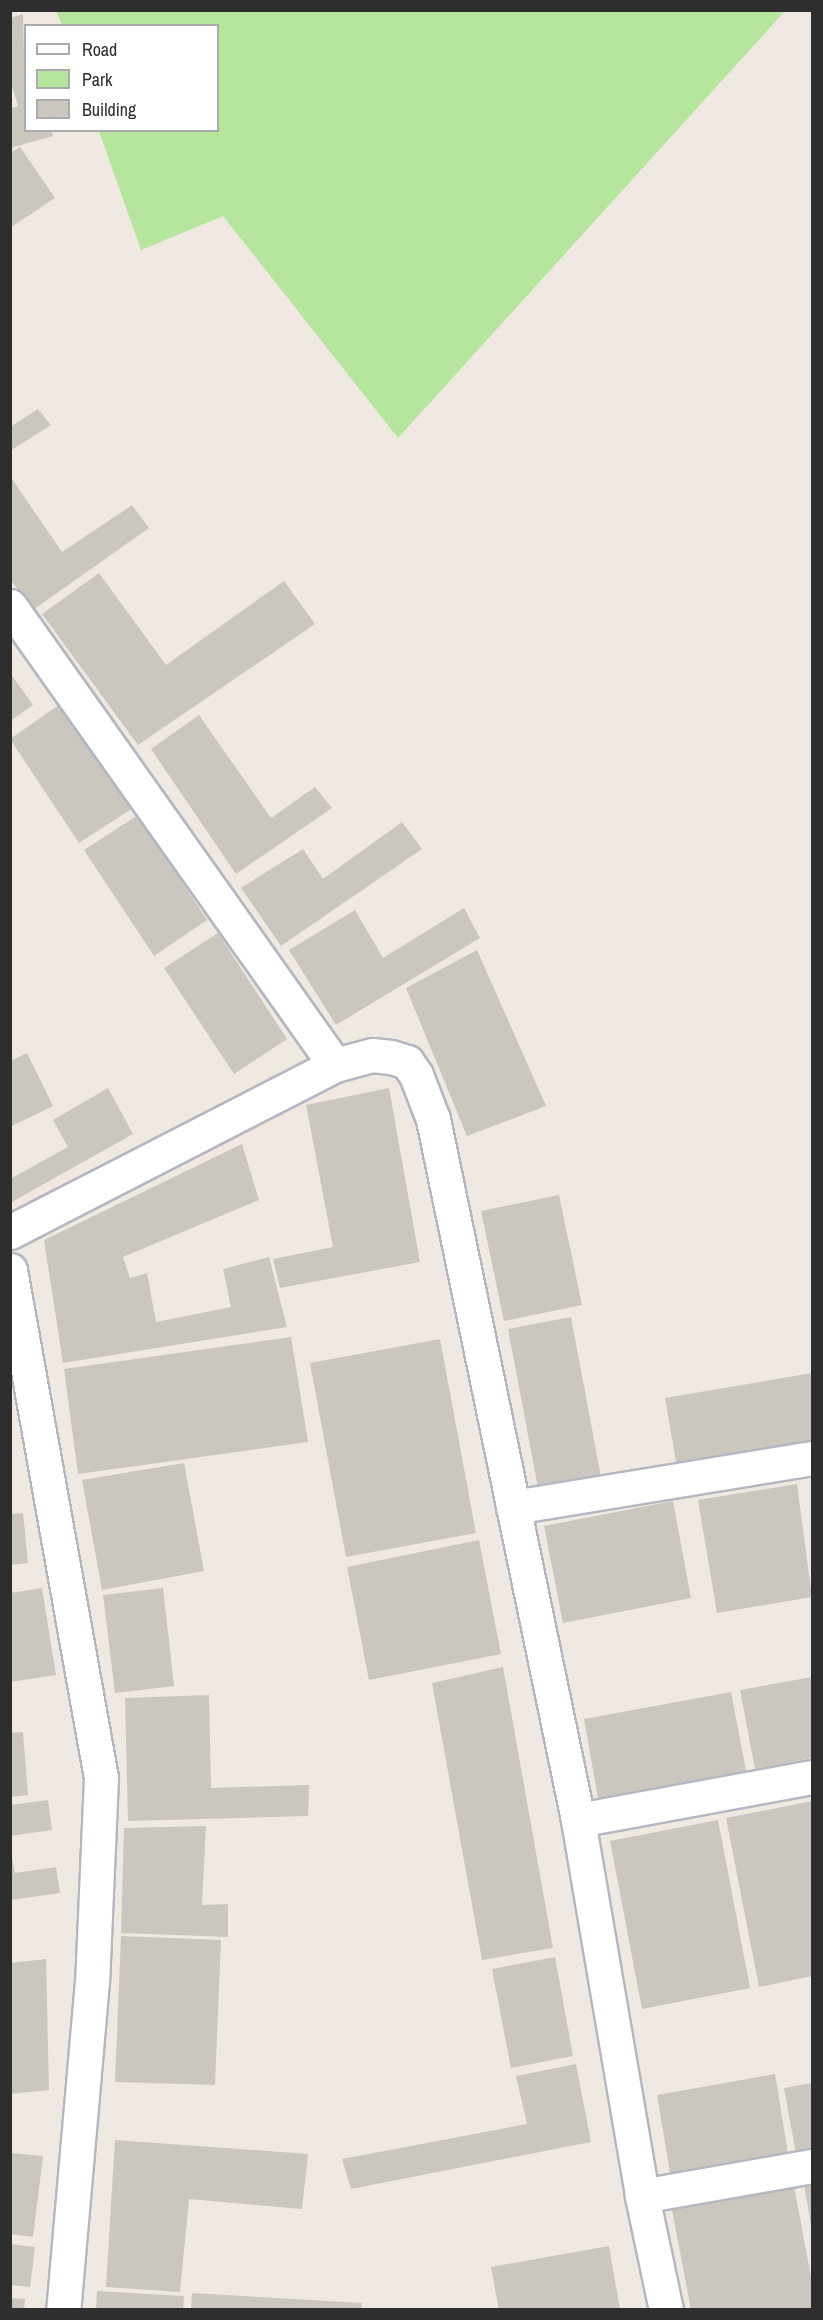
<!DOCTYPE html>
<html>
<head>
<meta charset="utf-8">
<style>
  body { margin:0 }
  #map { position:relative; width:823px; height:2320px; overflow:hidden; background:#efe9e1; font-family:"Archivo Narrow",sans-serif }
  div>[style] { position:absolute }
  .green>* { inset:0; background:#b6e59e }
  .building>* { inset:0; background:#cbc7bf }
  .roads { filter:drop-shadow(2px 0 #b4b7c1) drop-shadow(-2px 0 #b4b7c1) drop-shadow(0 2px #b4b7c1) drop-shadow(0 -2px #b4b7c1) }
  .minor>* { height:33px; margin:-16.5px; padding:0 16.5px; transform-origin:16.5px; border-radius:16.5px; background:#fff }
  span { translate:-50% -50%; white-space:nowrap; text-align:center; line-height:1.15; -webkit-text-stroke:4.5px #fff; paint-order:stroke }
  .frame { position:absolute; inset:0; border:12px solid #2e2e2e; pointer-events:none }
  .legend { position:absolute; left:24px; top:24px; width:195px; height:108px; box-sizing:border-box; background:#fff; border:2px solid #ababab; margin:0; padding:8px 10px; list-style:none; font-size:18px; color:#2e2e2e }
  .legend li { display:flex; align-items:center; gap:12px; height:30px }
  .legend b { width:30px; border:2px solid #ababab }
</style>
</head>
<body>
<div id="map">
  <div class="green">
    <i style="clip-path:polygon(56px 11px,56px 10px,785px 11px,398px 438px,223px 216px,141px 250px,99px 131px,218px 130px,218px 26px,62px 25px)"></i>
  </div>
  <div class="building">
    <i style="clip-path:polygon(23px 14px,26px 130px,51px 130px,53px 136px,10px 148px,10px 108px,18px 106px,10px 80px,10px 18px)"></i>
    <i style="clip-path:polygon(20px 147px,55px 198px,10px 228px,10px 153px)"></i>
    <i style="clip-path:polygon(38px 409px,51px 425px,10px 451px,10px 427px)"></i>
    <i style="clip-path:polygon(10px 476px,62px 552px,132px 505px,149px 528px,33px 610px,10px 579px)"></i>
    <i style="clip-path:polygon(99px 573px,166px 665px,284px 581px,315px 624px,138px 745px,42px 614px)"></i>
    <i style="clip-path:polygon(10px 673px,33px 705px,10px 721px)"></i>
    <i style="clip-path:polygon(63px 702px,133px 808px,79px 843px,10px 739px)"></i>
    <i style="clip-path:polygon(199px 715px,271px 818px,315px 787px,332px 808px,236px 874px,151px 749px)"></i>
    <i style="clip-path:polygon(138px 815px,207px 920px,154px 956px,84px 850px)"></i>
    <i style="clip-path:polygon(402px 822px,422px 849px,281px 946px,241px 888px,303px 849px,323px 879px)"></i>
    <i style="clip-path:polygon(464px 908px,480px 938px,336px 1025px,289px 950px,355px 910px,383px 958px)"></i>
    <i style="clip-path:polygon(218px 933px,287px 1039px,234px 1074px,164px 968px)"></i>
    <i style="clip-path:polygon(477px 950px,546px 1106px,467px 1136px,406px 988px)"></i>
    <i style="clip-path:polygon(27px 1053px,53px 1106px,10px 1127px,10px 1061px)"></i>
    <i style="clip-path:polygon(108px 1088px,133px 1134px,10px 1203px,10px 1179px,68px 1147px,53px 1120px)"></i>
    <i style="clip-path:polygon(389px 1088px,420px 1262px,280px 1288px,273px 1259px,333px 1247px,306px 1105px)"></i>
    <i style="clip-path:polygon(242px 1144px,259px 1200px,123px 1257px,130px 1278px,147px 1273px,156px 1322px,231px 1307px,223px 1269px,269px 1257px,287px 1327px,63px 1363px,44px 1240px)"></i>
    <i style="clip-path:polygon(559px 1195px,582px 1305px,504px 1321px,481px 1211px)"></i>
    <i style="clip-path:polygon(571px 1317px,601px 1477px,538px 1488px,508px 1329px)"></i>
    <i style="clip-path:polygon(291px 1337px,308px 1442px,78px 1474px,64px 1369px)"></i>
    <i style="clip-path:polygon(440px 1339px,476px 1533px,346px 1557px,310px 1363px)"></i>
    <i style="clip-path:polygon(812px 1373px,812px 1443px,677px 1467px,665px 1398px)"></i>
    <i style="clip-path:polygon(184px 1463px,204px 1571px,102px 1590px,82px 1480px)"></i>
    <i style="clip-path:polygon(797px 1484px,812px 1597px,717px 1613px,698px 1500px)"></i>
    <i style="clip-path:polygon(673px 1501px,691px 1598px,563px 1623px,544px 1526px)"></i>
    <i style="clip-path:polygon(23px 1513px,28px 1563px,10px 1565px,10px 1514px)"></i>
    <i style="clip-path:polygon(479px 1540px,501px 1654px,369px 1680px,347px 1567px)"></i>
    <i style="clip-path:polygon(42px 1588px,56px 1675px,10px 1682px,10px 1593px)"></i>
    <i style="clip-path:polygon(163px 1588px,174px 1686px,115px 1693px,103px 1595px)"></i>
    <i style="clip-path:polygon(503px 1667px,553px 1948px,482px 1960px,432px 1683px)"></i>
    <i style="clip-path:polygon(812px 1677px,812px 1758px,755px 1769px,740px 1690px)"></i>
    <i style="clip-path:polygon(731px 1692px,746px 1771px,598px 1798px,584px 1719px)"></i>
    <i style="clip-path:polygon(209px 1695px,211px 1788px,309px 1785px,308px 1816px,128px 1821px,125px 1698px)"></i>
    <i style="clip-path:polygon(23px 1732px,28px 1795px,10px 1797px,10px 1733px)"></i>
    <i style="clip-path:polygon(48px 1800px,52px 1830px,10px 1836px,10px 1805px)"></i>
    <i style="clip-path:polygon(812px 1801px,812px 1976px,759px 1987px,726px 1818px)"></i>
    <i style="clip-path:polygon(718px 1820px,750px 1988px,642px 2009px,610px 1841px)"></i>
    <i style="clip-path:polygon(206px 1826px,202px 1905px,228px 1904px,228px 1937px,121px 1933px,124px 1828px)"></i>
    <i style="clip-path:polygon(10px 1847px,15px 1873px,56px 1867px,60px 1893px,10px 1900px)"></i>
    <i style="clip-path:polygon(121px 1936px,221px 1940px,215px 2085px,115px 2082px)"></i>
    <i style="clip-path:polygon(555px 1957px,573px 2056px,511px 2068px,492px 1969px)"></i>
    <i style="clip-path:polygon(46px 1959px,49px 2090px,10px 2094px,10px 1963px)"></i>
    <i style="clip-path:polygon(576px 2064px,591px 2142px,351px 2189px,342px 2159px,527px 2124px,516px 2076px)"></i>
    <i style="clip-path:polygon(775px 2074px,788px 2153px,670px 2173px,657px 2095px)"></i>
    <i style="clip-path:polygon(812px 2083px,812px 2150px,796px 2154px,784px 2088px)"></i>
    <i style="clip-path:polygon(115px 2140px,308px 2154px,302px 2209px,189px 2199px,180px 2292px,106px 2287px)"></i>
    <i style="clip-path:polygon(10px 2153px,43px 2156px,33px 2237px,10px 2234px)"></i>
    <i style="clip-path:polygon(812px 2182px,812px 2225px,811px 2225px,804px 2184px)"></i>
    <i style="clip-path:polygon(794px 2186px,812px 2282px,812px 2310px,691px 2310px,672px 2210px)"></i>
    <i style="clip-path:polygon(10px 2244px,35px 2247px,30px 2287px,10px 2285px)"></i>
    <i style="clip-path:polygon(609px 2246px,620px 2310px,499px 2310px,491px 2267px)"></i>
    <i style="clip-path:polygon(97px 2291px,184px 2296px,183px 2310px,96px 2310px)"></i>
    <i style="clip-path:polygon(192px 2293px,362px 2303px,361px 2310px,191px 2310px)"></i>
    <i style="clip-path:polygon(10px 2298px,25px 2299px,24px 2310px,10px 2310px)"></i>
  </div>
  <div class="roads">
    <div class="minor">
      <i style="left:10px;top:606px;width:562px;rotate:54.7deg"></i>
      <i style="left:10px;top:1232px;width:365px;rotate:-27.2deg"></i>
      <i style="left:335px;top:1065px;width:38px;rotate:-15deg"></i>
      <i style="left:372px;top:1055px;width:19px;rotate:6deg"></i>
      <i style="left:391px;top:1057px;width:17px;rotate:17deg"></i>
      <i style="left:407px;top:1062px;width:16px;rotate:55deg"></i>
      <i style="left:416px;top:1075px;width:47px;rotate:68.9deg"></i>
      <i style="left:433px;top:1119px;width:716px;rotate:78.31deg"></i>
      <i style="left:578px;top:1820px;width:381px;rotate:80.3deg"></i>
      <i style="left:642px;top:2196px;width:116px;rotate:78.1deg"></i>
      <i style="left:10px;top:1270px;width:516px;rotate:79.84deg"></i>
      <i style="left:101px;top:1778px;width:203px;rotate:92.5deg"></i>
      <i style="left:92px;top:1981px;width:330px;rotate:95deg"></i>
      <i style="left:513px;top:1507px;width:303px;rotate:-9.3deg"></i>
      <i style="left:578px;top:1820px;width:238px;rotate:-10.4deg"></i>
      <i style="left:642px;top:2196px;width:173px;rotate:-10deg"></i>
    </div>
  </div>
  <div class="frame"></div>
  <ul class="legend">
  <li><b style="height:8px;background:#fff"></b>Road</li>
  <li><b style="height:16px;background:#b6e59e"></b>Park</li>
  <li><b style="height:16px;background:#cbc7bf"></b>Building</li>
  </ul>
</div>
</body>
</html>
